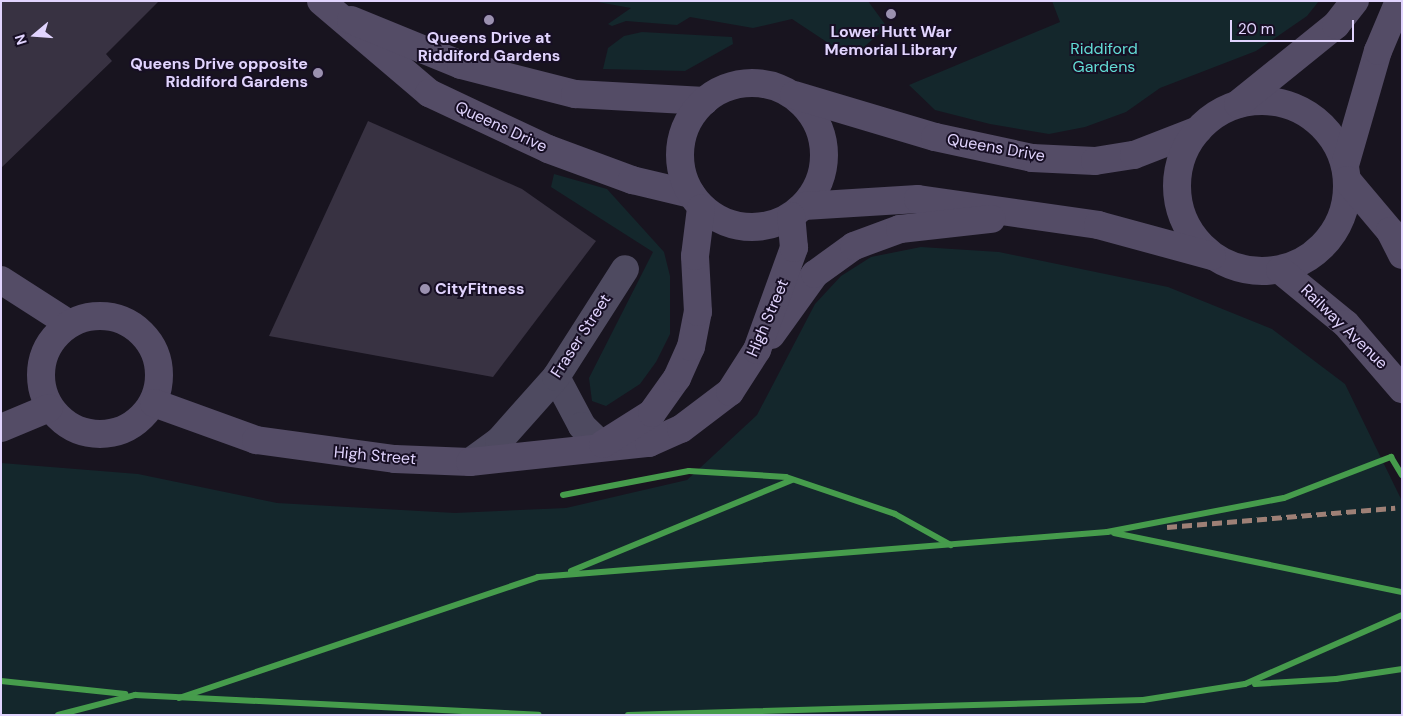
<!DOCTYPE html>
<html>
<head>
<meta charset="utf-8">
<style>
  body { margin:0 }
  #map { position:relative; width:1403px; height:716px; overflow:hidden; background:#18141f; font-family:"DM Sans",sans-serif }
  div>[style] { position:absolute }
  .green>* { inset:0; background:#14272c }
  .building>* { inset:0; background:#383242 }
  .street>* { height:28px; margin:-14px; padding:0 14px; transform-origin:14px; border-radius:14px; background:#4e4a60 }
  .secondary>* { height:28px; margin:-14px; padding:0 14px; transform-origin:14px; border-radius:14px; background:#544c66 }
  .secondary>.ring { margin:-14px; padding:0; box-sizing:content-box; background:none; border:28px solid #544c66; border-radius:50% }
  .quiet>* { height:5px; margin-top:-2.5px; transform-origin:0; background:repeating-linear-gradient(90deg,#9e8076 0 10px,transparent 0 15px) }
  .cycleway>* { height:6px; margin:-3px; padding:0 3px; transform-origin:3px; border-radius:3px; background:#469c4c }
  .dots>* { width:14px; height:14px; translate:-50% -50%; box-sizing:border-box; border:2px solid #170f24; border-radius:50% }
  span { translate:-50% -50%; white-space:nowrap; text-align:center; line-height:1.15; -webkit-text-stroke:4px #170f24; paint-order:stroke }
  .poi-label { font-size:16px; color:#e1d4fe; font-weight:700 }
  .right { translate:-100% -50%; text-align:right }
  .left { translate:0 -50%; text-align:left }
  .park-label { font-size:16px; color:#62dcd5 }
  .street-label { font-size:16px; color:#e1d4fe }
  .frame { position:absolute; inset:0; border:2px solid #e1d4fe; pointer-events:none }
  .north { position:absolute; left:10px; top:10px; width:50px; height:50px; -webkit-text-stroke:4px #170f24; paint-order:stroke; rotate:252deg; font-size:14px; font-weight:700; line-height:20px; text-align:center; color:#e1d4fe }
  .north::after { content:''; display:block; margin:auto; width:18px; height:22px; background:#e1d4fe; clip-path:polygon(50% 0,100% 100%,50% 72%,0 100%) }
  .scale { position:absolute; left:1230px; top:20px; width:124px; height:22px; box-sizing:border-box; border:2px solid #e1d4fe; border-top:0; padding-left:6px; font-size:15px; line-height:18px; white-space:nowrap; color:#e1d4fe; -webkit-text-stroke:4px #170f24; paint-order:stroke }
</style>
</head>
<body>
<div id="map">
  <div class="green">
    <i style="clip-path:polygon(592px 1px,868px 1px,887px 27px,851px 58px,792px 19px,753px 28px,690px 17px,677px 25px,626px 21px,612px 26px,608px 24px,631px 8px)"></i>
    <i style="clip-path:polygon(1052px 1px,1319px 1px,1307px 16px,1256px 51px,1160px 88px,1126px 112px,1085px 127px,1049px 134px,990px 124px,935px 110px,909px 85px,1060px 22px)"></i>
    <i style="clip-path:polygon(642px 32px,732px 37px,733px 44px,685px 71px,603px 69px,608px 48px,624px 36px)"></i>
    <i style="clip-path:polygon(554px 174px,607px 189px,664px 252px,670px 276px,670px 334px,656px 362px,640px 384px,606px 406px,592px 401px,589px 378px,653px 252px,551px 187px)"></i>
    <i style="clip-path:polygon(921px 247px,999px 252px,1168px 287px,1272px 329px,1345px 384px,1402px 501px,1402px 715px,1px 715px,1px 463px,138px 474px,277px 503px,455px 513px,566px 508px,687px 480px,757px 415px,815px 304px,841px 276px,871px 257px)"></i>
  </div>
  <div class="building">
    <i style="clip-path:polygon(1px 1px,159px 1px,106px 54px,112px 61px,1px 168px)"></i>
    <i style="clip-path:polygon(368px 121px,522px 189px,596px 241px,493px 377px,269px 336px)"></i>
  </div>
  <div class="street">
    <i style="left:556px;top:377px;width:55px;rotate:62deg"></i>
    <i style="left:582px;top:426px;width:28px;rotate:44deg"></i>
    <i style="left:470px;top:462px;width:36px;rotate:-36deg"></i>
    <i style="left:499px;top:441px;width:86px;rotate:-48.3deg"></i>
    <i style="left:556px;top:377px;width:128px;rotate:-57.4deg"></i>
  </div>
  <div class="secondary">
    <i style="left:321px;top:1px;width:142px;rotate:40.4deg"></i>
    <i style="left:429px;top:93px;width:132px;rotate:25.2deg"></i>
    <i style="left:548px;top:149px;width:90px;rotate:20.3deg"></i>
    <i style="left:632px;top:180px;width:61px;rotate:13.3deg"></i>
    <i style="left:351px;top:20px;width:119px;rotate:22.2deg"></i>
    <i style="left:461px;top:65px;width:118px;rotate:14.3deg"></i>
    <i style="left:575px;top:94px;width:130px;rotate:3.1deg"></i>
    <i class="ring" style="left:680px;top:83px;width:116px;height:116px"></i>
    <i style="left:794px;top:95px;width:147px;rotate:16.6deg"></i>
    <i style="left:935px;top:137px;width:99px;rotate:12.2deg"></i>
    <i style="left:1032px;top:158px;width:63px;rotate:2.7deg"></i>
    <i style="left:1095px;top:161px;width:39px;rotate:-9deg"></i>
    <i style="left:1134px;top:155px;width:69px;rotate:-21.3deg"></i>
    <i class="ring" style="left:1177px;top:101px;width:142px;height:142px"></i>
    <i style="left:1238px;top:104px;width:126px;rotate:-38.9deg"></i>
    <i style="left:1336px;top:25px;width:31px;rotate:-52deg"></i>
    <i style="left:1345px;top:165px;width:119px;rotate:-73.9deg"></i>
    <i style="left:1378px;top:51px;width:54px;rotate:-67.2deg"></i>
    <i style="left:1347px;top:180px;width:67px;rotate:49.9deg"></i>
    <i style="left:1390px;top:231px;width:27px;rotate:63deg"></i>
    <i style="left:804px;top:206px;width:114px;rotate:-3.5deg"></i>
    <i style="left:918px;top:199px;width:182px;rotate:8.2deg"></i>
    <i style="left:1098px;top:225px;width:118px;rotate:15.2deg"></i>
    <i style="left:1280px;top:270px;width:85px;rotate:39.3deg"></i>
    <i style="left:1346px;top:324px;width:86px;rotate:49.3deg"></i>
    <i style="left:1px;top:280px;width:80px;rotate:32.7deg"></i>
    <i class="ring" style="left:41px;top:316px;width:90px;height:90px"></i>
    <i style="left:771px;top:335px;width:75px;rotate:-54.2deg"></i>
    <i style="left:815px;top:274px;width:48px;rotate:-35.7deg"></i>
    <i style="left:854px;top:246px;width:49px;rotate:-20.3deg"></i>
    <i style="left:900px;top:229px;width:92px;rotate:-6.3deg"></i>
    <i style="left:154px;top:403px;width:109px;rotate:19.9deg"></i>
    <i style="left:256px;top:440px;width:140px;rotate:7.8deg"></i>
    <i style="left:395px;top:459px;width:75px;rotate:2.3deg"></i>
    <i style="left:470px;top:462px;width:180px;rotate:-6.1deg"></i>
    <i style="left:649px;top:443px;width:35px;rotate:-24deg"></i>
    <i style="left:681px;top:429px;width:61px;rotate:-37.1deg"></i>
    <i style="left:730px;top:392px;width:50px;rotate:-57.3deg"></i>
    <i style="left:757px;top:350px;width:109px;rotate:-70.1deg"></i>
    <i style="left:794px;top:248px;width:32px;rotate:-95deg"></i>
    <i style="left:1px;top:428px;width:52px;rotate:-22.6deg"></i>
    <i style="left:603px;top:444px;width:58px;rotate:-32.3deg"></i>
    <i style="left:652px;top:413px;width:43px;rotate:-54.5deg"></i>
    <i style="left:677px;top:378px;width:34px;rotate:-66deg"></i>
    <i style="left:691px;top:347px;width:36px;rotate:-79deg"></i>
    <i style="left:698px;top:312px;width:56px;rotate:-93.1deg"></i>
    <i style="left:695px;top:256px;width:48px;rotate:-82.9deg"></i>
  </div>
  <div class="quiet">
    <i style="left:1167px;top:527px;width:229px;rotate:-4.8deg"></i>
  </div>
  <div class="cycleway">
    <i style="left:563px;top:495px;width:128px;rotate:-10.8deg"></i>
    <i style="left:689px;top:471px;width:97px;rotate:3.5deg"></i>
    <i style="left:786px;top:477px;width:115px;rotate:18.7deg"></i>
    <i style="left:895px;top:514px;width:64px;rotate:29deg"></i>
    <i style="left:1114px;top:533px;width:294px;rotate:11.6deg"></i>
    <i style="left:571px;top:571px;width:239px;rotate:-22.4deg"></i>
    <i style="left:1px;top:681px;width:125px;rotate:6deg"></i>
    <i style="left:1255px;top:684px;width:81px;rotate:-3.5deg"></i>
    <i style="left:1336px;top:679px;width:67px;rotate:-8.6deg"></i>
    <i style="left:179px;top:698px;width:379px;rotate:-18.6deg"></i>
    <i style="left:538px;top:577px;width:571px;rotate:-4.52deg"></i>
    <i style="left:1107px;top:532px;width:180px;rotate:-10.9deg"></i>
    <i style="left:1284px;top:498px;width:115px;rotate:-21deg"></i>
    <i style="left:1391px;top:457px;width:21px;rotate:59deg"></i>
    <i style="left:58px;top:715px;width:80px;rotate:-14.6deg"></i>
    <i style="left:135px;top:695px;width:404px;rotate:2.8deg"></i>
    <i style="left:628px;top:715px;width:515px;rotate:-1.67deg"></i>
    <i style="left:1143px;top:700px;width:103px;rotate:-8.9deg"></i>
    <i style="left:1245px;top:684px;width:171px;rotate:-23.7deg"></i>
  </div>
  <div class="dots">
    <i style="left:891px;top:14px;background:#9b91b0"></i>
    <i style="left:489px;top:20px;background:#9b91b0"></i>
    <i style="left:318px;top:73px;background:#9b91b0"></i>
    <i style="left:425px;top:289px;background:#9b91b0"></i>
  </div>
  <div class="poi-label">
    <span style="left:891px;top:41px">Lower Hutt War<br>Memorial Library</span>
    <span style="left:489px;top:47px">Queens Drive at<br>Riddiford Gardens</span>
    <span class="right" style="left:308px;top:73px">Queens Drive opposite<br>Riddiford Gardens</span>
    <span class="left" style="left:435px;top:289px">CityFitness</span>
  </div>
  <div class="park-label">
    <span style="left:1104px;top:58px">Riddiford<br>Gardens</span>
  </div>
  <div class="street-label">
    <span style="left:501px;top:127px;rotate:25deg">Queens Drive</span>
    <span style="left:996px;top:148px;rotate:10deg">Queens Drive</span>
    <span style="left:768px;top:318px;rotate:-67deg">High Street</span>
    <span style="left:1344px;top:327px;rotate:44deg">Railway Avenue</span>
    <span style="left:581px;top:336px;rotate:-57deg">Fraser Street</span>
    <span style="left:375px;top:456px;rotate:5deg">High Street</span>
  </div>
  <div class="frame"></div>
  <div class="north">N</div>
  <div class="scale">20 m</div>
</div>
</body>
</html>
